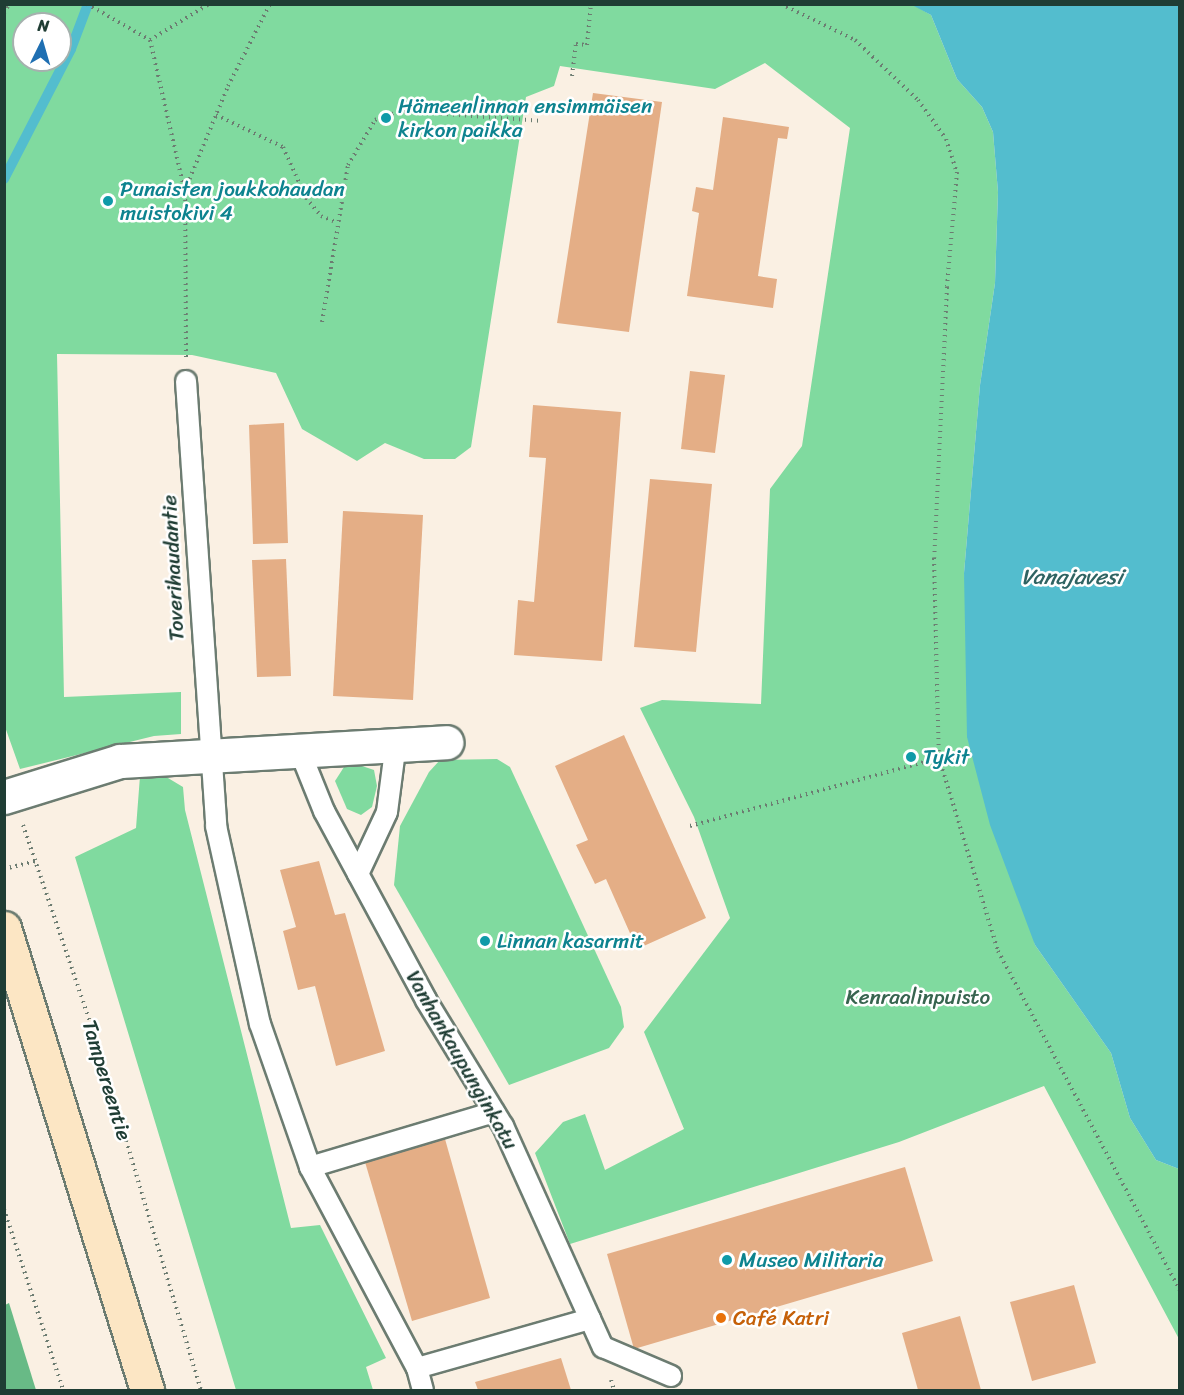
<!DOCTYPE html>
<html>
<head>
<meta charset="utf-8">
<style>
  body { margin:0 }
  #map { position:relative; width:1184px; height:1395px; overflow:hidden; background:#faf0e3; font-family:Sriracha,sans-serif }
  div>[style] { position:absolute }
  .green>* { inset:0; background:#80da9f }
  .forest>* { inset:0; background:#68ba86 }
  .water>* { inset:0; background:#53bdce }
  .stream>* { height:10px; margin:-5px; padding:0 5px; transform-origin:5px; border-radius:5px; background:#53bdce }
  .building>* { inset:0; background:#e4ae86 }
  .path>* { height:4px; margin-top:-2px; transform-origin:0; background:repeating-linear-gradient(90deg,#6c7c71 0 1.5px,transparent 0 6px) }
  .roads { filter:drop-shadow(2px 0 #6c7c71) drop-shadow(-2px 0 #6c7c71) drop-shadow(0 2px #6c7c71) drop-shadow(0 -2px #6c7c71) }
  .lane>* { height:20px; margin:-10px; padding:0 10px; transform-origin:10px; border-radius:10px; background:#fff }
  .street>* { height:33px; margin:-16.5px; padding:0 16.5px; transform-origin:16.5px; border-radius:16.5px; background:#fff }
  .secondary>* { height:33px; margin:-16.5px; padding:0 16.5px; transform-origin:16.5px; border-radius:16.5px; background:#fce6c4 }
  .dots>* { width:16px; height:16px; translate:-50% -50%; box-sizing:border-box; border:3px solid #fff; border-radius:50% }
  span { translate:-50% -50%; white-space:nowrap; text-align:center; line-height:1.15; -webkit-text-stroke:5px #fff; paint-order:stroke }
  .culture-label { font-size:21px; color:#0d838f }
  .left { translate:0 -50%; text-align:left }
  .street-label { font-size:21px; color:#1f3d34 }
  .park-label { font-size:21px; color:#37644f }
  .food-label { font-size:21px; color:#c56008 }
  .water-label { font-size:22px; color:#2f6362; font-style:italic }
  .frame { position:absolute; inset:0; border:6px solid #1f3d34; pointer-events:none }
  .north { position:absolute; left:12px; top:12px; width:60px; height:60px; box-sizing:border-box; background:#fff; border:2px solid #a5b1ae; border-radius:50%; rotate:5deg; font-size:16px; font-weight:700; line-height:24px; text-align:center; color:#1f3d34 }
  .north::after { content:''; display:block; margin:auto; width:21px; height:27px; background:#1f6fb2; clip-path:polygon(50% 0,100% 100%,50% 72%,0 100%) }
</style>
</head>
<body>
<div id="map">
  <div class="green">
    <i style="clip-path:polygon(evenodd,912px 4px,931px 15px,957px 79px,982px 107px,993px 132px,998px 192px,995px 283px,980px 385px,964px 573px,1035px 945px,1111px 1053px,1130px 1118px,1156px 1160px,1179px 1169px,1179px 1339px,1044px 1086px,899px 1142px,570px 1244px,535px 1153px,563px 1122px,585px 1114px,605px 1170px,684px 1129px,644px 1032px,730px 918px,694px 817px,640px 708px,662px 700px,761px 704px,770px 489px,802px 446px,850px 128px,765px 63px,715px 89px,560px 66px,554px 86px,526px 97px,471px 447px,455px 459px,424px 459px,385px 443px,357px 461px,302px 429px,276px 373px,192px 355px,57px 354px,64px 697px,181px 692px,181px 734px,154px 736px,20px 769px,4px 724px,4px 5px,912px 4px,24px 24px,60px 24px,60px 60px,24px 60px,24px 24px)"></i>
    <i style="clip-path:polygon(497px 759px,510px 767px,621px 1007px,624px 1027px,609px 1048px,509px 1085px,394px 885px,400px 826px,429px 772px,440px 760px)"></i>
    <i style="clip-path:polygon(362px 766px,374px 770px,377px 786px,372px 807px,361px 815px,347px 809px,335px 781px,344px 767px)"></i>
    <i style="clip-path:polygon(163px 775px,183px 787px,185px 810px,291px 1228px,320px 1225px,386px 1358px,366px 1367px,373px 1390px,236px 1390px,75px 857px,136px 828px,140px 776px)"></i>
  </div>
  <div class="forest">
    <i style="clip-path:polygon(9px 1303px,36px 1390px,5px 1390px,5px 1305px)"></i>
  </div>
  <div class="water">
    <i style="clip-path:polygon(912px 5px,1179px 5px,1179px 1169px,1156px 1160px,1130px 1118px,1111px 1053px,1035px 945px,990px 825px,967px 737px,964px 573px,980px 385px,995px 283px,998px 192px,993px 132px,982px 107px,957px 79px,931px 15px)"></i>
  </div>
  <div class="stream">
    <i style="left:4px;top:179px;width:146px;rotate:-62.7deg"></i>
    <i style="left:71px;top:49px;width:48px;rotate:-69.3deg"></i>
  </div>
  <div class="building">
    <i style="clip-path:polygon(593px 93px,662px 102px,629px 332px,557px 323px)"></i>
    <i style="clip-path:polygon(723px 117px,789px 127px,787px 139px,778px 138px,758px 276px,777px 279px,773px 308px,687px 296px,699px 213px,692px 211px,696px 187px,713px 190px)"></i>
    <i style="clip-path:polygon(690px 371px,725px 375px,715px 453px,681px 449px)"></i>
    <i style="clip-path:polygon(533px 405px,621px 412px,602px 661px,514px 655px,518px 600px,534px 602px,546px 458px,529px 457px)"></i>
    <i style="clip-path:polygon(284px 423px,288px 543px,253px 544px,249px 425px)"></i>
    <i style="clip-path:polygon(650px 479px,712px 484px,696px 652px,634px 647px)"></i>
    <i style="clip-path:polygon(343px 511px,423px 515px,413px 700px,333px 696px)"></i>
    <i style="clip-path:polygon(286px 559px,291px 676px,257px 677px,252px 560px)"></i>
    <i style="clip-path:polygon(624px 735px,706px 918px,637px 949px,606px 879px,595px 884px,576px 845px,588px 840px,555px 766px)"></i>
    <i style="clip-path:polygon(319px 861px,335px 915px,345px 913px,385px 1051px,336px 1066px,315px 986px,298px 990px,283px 931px,296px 927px,280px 870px)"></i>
    <i style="clip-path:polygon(445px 1139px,490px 1298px,412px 1321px,365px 1162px)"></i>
    <i style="clip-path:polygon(905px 1167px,933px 1261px,634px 1349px,607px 1254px)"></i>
    <i style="clip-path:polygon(1074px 1285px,1096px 1363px,1032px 1381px,1010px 1302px)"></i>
    <i style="clip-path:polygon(960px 1316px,981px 1390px,918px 1390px,902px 1333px)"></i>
    <i style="clip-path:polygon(561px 1358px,571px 1390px,478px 1390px,475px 1382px)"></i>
  </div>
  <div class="path">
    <i style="left:87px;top:4px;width:73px;rotate:29.7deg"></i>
    <i style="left:150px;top:40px;width:152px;rotate:77.1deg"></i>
    <i style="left:781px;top:4px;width:82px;rotate:25.9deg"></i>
    <i style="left:855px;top:40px;width:87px;rotate:43.6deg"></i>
    <i style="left:918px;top:100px;width:48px;rotate:54.3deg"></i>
    <i style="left:946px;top:139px;width:35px;rotate:72deg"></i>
    <i style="left:957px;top:172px;width:115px;rotate:95deg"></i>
    <i style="left:947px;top:287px;width:271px;rotate:92.7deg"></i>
    <i style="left:934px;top:558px;width:200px;rotate:88.6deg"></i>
    <i style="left:939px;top:758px;width:202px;rotate:73deg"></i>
    <i style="left:998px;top:951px;width:385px;rotate:61.8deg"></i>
    <i style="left:4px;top:13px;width:10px;rotate:-61deg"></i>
    <i style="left:150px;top:40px;width:69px;rotate:-31.4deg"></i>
    <i style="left:572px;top:76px;width:32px;rotate:-83deg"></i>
    <i style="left:576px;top:44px;width:11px;rotate:5deg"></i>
    <i style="left:587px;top:45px;width:41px;rotate:-84.4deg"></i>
    <i style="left:216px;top:115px;width:74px;rotate:25.5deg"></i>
    <i style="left:283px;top:147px;width:56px;rotate:65.7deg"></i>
    <i style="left:306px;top:198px;width:23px;rotate:50deg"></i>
    <i style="left:321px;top:216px;width:16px;rotate:22deg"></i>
    <i style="left:322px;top:322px;width:159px;rotate:-80.6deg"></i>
    <i style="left:348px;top:165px;width:52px;rotate:-59deg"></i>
    <i style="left:375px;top:120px;width:24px;rotate:-19deg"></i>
    <i style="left:398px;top:112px;width:19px"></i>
    <i style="left:417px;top:112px;width:126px;rotate:4.1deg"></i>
    <i style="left:186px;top:357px;width:167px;rotate:-90.3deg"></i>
    <i style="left:185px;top:190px;width:113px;rotate:-67.5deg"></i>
    <i style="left:228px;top:86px;width:92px;rotate:-62.9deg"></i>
    <i style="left:23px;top:825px;width:224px;rotate:71.2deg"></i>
    <i style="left:95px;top:1037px;width:369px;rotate:73.3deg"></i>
    <i style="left:690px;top:826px;width:258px;rotate:-15.3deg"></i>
    <i style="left:4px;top:869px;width:32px;rotate:-14deg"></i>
    <i style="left:4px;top:1209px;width:190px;rotate:71.9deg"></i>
    <i style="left:611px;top:1380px;width:10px;rotate:73deg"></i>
  </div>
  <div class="roads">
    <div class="lane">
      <i style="left:186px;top:381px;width:446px;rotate:86.1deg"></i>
      <i style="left:216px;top:826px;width:203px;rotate:77.5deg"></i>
      <i style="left:260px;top:1024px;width:151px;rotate:70.7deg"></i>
      <i style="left:310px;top:1167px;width:228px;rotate:62deg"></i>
      <i style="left:417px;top:1368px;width:23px;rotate:75deg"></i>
      <i style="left:299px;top:749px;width:67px;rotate:68deg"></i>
      <i style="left:324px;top:811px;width:215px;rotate:61.6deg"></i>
      <i style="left:426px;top:1000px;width:148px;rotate:58.6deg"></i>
      <i style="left:503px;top:1126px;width:243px;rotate:65.7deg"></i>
      <i style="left:603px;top:1347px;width:74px;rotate:23.1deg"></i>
      <i style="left:358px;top:874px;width:68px;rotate:-64.9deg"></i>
      <i style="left:387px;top:812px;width:70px;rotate:-82.6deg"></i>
      <i style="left:310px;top:1167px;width:192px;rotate:-16.6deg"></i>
      <i style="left:417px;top:1368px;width:180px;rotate:-15.8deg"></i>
    </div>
    <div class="street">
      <i style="left:4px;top:797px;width:121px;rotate:-17.2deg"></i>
      <i style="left:120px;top:761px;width:327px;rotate:-3.3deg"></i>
    </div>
    <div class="secondary">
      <i style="left:4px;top:928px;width:484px;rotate:72.8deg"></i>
    </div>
  </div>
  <div class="dots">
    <i style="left:386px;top:118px;background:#0f9aa8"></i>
    <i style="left:108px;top:201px;background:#0f9aa8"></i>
    <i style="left:911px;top:757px;background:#0f9aa8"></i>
    <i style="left:485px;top:941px;background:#0f9aa8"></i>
    <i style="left:727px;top:1260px;background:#0f9aa8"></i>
    <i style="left:721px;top:1318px;background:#e8710a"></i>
  </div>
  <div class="culture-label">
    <span class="left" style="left:398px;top:118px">Hämeenlinnan ensimmäisen<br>kirkon paikka</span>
    <span class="left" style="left:120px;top:201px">Punaisten joukkohaudan<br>muistokivi 4</span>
    <span class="left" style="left:923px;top:757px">Tykit</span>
    <span class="left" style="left:497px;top:941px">Linnan kasarmit</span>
    <span class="left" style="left:739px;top:1260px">Museo Militaria</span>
  </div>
  <div class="street-label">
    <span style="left:173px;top:568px;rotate:-93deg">Toverihaudantie</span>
    <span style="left:462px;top:1060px;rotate:60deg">Vanhankaupunginkatu</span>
    <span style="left:107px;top:1080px;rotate:73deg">Tampereentie</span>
  </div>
  <div class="park-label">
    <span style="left:918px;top:997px">Kenraalinpuisto</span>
  </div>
  <div class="food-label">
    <span class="left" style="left:733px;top:1318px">Café Katri</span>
  </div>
  <div class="water-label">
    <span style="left:1072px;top:577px">Vanajavesi</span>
  </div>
  <div class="frame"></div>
  <div class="north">N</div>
</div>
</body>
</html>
